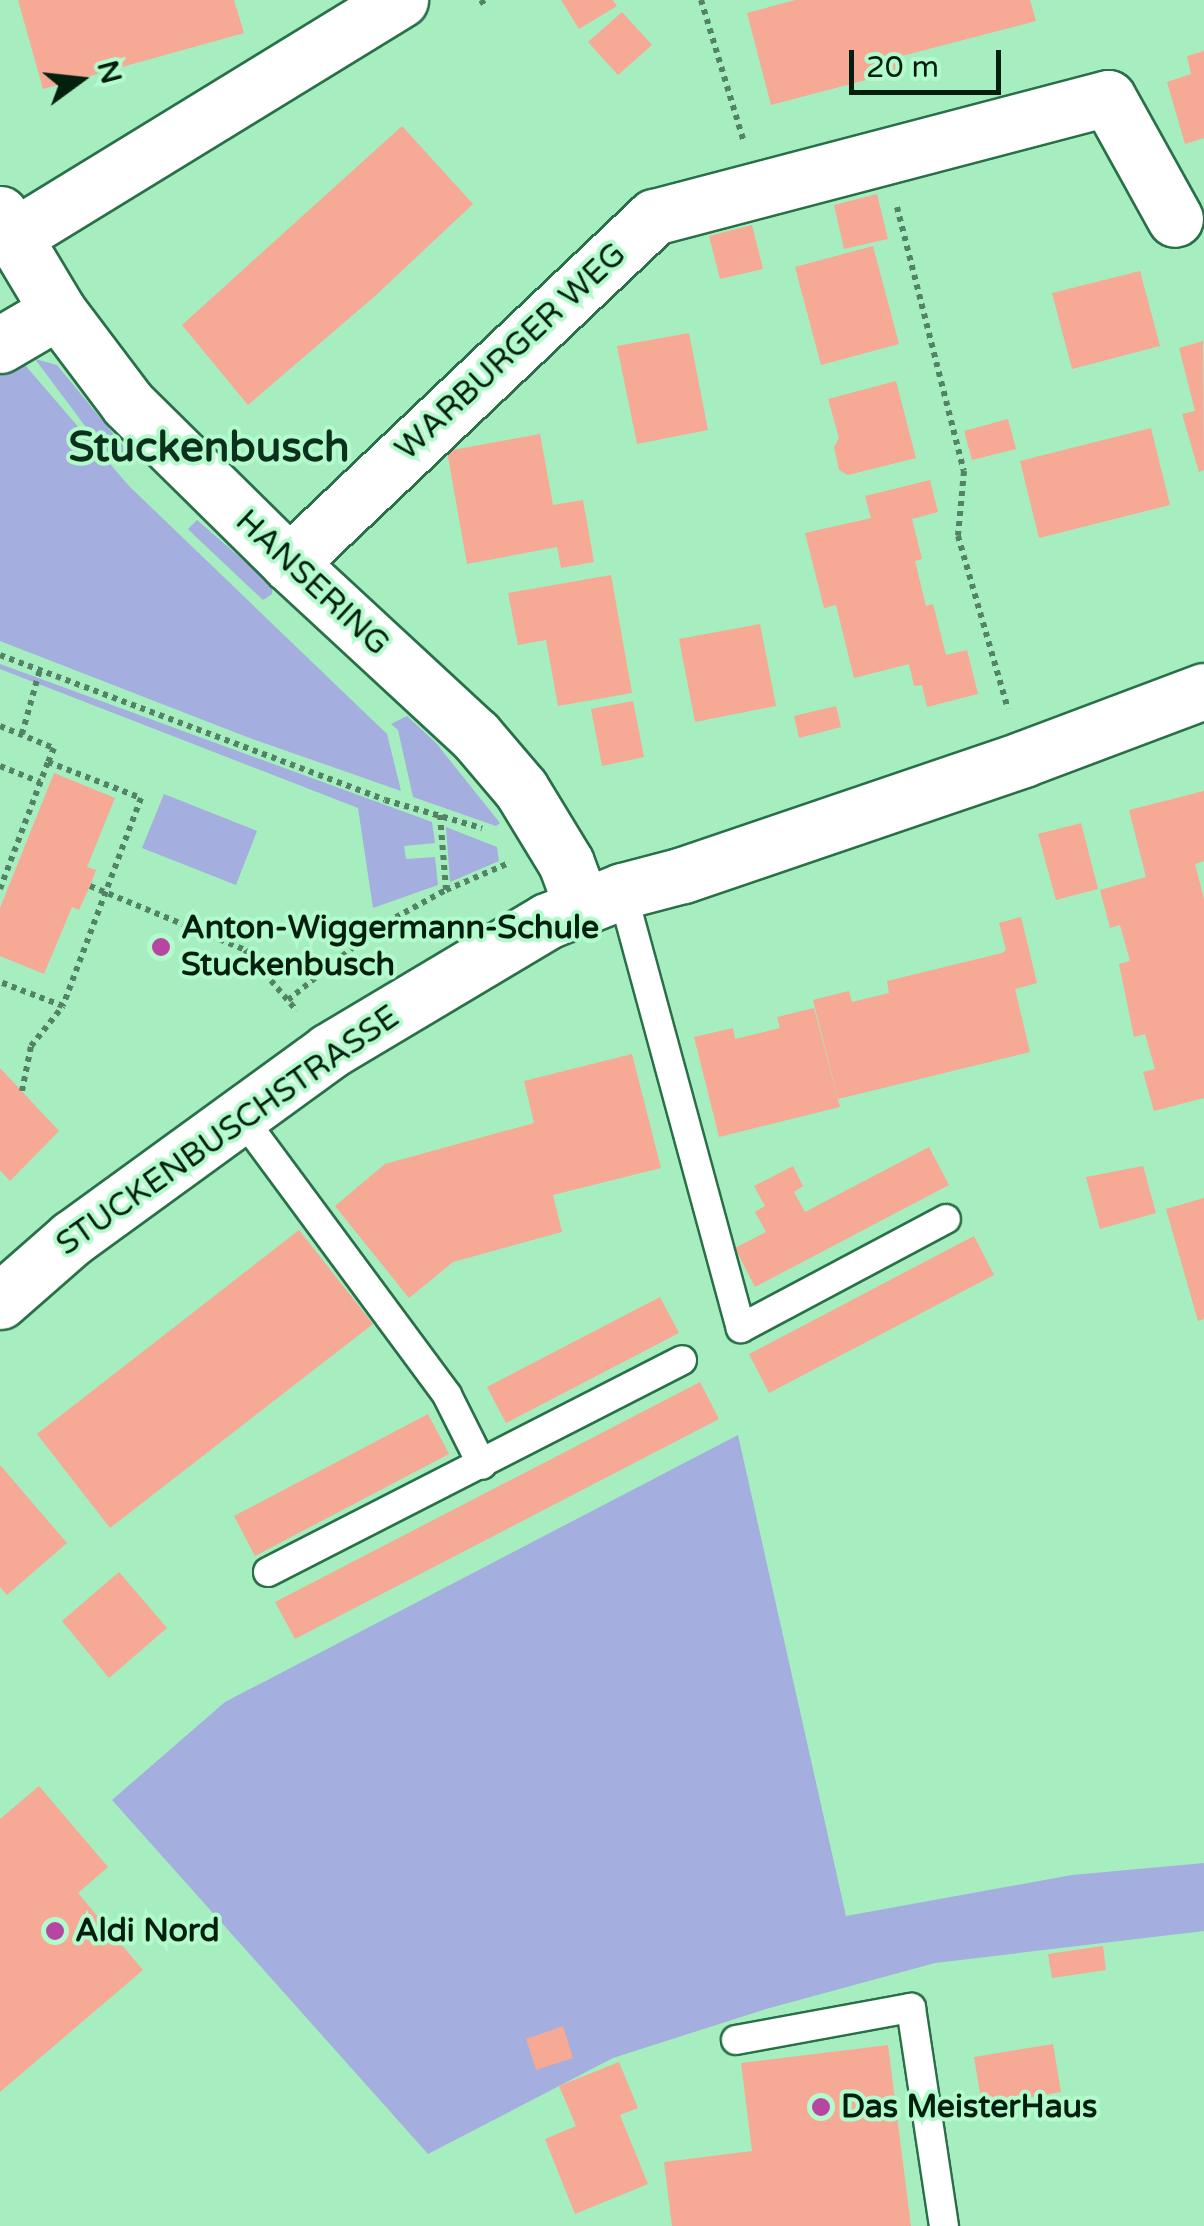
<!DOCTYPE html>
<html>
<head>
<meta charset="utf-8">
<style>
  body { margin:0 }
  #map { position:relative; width:1204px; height:2226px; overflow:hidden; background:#a6eebf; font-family:"Varela Round",sans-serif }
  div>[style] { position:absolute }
  .green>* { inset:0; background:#a4aedf }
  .building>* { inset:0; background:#f6a994 }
  .path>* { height:6px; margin-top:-3px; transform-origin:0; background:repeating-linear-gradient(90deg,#528364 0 5px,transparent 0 10px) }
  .roads { filter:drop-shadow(2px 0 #297048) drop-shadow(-2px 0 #297048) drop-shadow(0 2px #297048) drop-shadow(0 -2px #297048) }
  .service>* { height:28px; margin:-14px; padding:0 14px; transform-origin:14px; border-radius:14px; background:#fff }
  .minor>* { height:55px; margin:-27.5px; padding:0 27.5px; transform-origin:27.5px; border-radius:27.5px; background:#fff }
  .dots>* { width:28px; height:28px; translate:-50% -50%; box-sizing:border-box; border:5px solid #b3fbcc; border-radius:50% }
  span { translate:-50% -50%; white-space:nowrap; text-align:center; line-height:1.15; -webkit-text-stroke:8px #b3fbcc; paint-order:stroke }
  .street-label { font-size:32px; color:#03200f }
  .poi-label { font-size:32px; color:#03200f; font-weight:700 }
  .left { translate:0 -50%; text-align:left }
  .district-label { font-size:42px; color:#0b311c; font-weight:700 }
  .north { position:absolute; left:30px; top:30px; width:100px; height:100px; -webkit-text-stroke:8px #b3fbcc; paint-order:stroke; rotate:75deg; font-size:28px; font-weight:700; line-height:40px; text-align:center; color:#03200f }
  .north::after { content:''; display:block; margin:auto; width:35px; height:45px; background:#03200f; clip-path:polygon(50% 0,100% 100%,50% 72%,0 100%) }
  .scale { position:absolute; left:849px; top:50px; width:152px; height:45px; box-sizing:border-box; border:5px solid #03200f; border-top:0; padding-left:12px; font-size:30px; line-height:35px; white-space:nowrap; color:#03200f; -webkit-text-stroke:8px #b3fbcc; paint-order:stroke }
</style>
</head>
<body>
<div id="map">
  <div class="green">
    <i style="clip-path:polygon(19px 358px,129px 486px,387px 734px,401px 791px,247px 737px,0 641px,0 369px)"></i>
    <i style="clip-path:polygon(35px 359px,57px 365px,130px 454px,128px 465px,119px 464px,94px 438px)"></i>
    <i style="clip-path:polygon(197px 520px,273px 586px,272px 594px,263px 600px,194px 535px,188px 529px)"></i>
    <i style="clip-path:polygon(0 664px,432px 822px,435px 843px,404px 846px,406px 859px,435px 857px,438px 885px,373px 908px,358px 808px,0 669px)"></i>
    <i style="clip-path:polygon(407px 716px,436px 743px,500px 823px,496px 826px,413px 797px,398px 730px,391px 724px)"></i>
    <i style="clip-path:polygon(164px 794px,257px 831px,236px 885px,142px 848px)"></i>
    <i style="clip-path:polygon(446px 827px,497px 847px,499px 861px,450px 882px)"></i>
    <i style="clip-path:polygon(738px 1435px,846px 1916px,1072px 1875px,1204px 1863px,1204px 1931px,935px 1963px,766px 2009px,613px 2058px,428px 2154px,112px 1800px,225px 1702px)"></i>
  </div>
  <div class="building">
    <i style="clip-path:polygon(18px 0,234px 0,244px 33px,43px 89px)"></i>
    <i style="clip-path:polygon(561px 0,613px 0,617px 6px,579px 29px)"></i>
    <i style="clip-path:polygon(795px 0,1030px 0,1036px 21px,902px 56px,904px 70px,771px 105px,747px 13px)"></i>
    <i style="clip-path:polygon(622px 12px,652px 45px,618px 75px,588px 42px)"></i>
    <i style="clip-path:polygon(1204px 51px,1204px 138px,1185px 144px,1167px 82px,1191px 74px,1187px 56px)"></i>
    <i style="clip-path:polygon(402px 126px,473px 204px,375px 296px,248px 405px,182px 325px)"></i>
    <i style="clip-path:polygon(877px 194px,888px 239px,844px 249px,834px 205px)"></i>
    <i style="clip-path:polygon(752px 225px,763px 269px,720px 279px,709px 236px)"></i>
    <i style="clip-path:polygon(873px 246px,899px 344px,821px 365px,795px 267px)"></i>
    <i style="clip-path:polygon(1140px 271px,1160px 346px,1072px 369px,1052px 293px)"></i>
    <i style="clip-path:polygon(689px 333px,708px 430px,637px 444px,617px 346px)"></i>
    <i style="clip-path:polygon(1203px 341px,1204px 470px,1199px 472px,1182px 414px,1195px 411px,1179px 348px)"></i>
    <i style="clip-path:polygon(896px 381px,916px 458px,848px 475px,839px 470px,834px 447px,839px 438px,828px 399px)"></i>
    <i style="clip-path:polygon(1008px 419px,1016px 449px,972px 460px,964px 431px)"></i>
    <i style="clip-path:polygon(1151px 428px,1170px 505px,1039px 538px,1020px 461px)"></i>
    <i style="clip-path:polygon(540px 434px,553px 505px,583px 500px,594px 562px,561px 568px,557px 547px,467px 564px,447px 451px)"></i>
    <i style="clip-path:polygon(930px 480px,938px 512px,912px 519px,922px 559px,915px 561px,926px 606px,933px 604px,946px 655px,967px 650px,978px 694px,927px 707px,922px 685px,914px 686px,909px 664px,854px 678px,836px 605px,824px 608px,805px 533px,871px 518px,865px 496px)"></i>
    <i style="clip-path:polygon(611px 575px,632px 693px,558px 706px,546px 640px,518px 645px,508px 593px)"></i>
    <i style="clip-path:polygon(760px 624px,776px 706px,695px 722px,679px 639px)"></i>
    <i style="clip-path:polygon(633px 701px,644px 757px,602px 766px,591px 709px)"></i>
    <i style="clip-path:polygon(836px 706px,841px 727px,799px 738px,794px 716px)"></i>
    <i style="clip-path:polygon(54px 773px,115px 798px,87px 867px,96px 870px,90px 886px,79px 910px,72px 907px,44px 974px,0 956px,0 908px)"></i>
    <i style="clip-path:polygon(1204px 791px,1204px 861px,1195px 864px,1204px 899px,1204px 1098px,1154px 1111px,1143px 1072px,1155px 1069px,1145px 1034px,1134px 1037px,1119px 964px,1130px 961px,1120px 925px,1110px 928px,1100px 890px,1146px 877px,1129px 810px)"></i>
    <i style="clip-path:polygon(1081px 823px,1098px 889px,1056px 900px,1038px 834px)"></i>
    <i style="clip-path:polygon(1021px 917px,1037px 983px,1015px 989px,1030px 1052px,838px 1099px,813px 1000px,849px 991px,852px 1002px,889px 993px,887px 981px,1002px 953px,1006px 950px,999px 923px)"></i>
    <i style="clip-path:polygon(814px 1008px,840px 1107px,719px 1137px,694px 1037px,733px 1028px,735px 1039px,780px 1028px,777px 1017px)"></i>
    <i style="clip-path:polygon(632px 1054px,661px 1168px,553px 1195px,562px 1232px,453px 1262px,409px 1298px,335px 1206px,385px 1164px,534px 1123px,524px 1081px)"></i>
    <i style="clip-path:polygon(0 1068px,59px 1131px,10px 1181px,0 1170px)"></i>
    <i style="clip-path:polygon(929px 1147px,949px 1185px,755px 1287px,735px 1248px,766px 1232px,755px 1212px,765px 1206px,754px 1186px,793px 1166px,803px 1186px,794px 1192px,805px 1212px)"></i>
    <i style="clip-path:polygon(1143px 1166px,1156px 1213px,1100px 1229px,1086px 1177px)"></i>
    <i style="clip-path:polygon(1204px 1198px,1204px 1319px,1198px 1321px,1166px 1209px)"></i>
    <i style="clip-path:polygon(299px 1230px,373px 1324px,110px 1528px,37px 1434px)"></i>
    <i style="clip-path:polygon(974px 1236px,994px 1275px,769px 1393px,749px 1354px)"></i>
    <i style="clip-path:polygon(660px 1297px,679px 1333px,506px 1423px,487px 1387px)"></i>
    <i style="clip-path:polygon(700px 1382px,719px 1419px,295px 1639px,275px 1602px)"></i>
    <i style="clip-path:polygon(428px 1414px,449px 1454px,255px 1556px,234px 1516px)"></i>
    <i style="clip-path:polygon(0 1465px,67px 1543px,7px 1595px,0 1587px)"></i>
    <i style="clip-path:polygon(119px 1572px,167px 1628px,109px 1678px,62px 1621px)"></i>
    <i style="clip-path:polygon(39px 1786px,108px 1867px,78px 1893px,143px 1970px,0 2092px,0 1819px)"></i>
    <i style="clip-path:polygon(1103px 1946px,1106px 1970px,1052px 1978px,1048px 1954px)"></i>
    <i style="clip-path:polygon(563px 2026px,573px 2058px,536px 2070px,526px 2039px)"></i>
    <i style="clip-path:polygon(1053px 2044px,1061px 2092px,982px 2105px,974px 2057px)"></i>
    <i style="clip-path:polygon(888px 2045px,911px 2226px,672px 2226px,664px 2162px,752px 2151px,741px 2063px)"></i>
    <i style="clip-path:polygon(619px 2062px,638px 2108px,620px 2115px,648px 2184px,575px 2214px,545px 2139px,576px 2126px,559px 2086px)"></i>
  </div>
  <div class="path">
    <i style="left:481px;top:0;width:7px;rotate:56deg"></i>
    <i style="left:701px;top:0;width:148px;rotate:73.2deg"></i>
    <i style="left:897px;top:207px;width:272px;rotate:75.8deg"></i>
    <i style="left:964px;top:471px;width:65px;rotate:95.3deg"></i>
    <i style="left:958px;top:536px;width:180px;rotate:73.9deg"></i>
    <i style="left:0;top:655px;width:411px;rotate:20.6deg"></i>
    <i style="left:385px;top:800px;width:101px;rotate:16.1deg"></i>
    <i style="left:0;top:726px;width:58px;rotate:22.2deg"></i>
    <i style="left:54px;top:748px;width:15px;rotate:113deg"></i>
    <i style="left:22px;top:734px;width:67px;rotate:-74.5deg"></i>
    <i style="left:0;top:766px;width:43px;rotate:21.8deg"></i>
    <i style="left:440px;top:815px;width:75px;rotate:85.4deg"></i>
    <i style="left:446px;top:890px;width:66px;rotate:-23.1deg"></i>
    <i style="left:90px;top:886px;width:168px;rotate:22.4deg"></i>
    <i style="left:245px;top:950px;width:80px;rotate:49.6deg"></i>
    <i style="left:0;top:889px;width:136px;rotate:-69.3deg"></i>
    <i style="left:48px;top:762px;width:100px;rotate:21.2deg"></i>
    <i style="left:141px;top:798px;width:222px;rotate:110.6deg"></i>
    <i style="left:63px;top:1006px;width:67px;rotate:-159.1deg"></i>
    <i style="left:288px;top:1000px;width:116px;rotate:-39deg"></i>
    <i style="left:378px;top:927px;width:77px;rotate:-28.6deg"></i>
    <i style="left:22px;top:1091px;width:46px;rotate:-78.7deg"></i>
    <i style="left:31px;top:1046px;width:51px;rotate:-51.3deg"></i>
  </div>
  <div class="roads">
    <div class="service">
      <i style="left:622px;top:891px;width:453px;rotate:74.8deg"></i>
      <i style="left:741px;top:1328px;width:232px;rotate:-28deg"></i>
      <i style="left:240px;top:1115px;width:348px;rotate:53.5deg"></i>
      <i style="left:447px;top:1395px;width:78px;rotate:63.4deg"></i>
      <i style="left:268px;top:1572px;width:465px;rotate:-27.1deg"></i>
      <i style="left:736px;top:2040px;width:178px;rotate:-10.4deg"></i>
      <i style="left:911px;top:2008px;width:220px;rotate:81.4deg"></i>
    </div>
    <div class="minor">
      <i style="left:0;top:214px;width:113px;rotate:59.1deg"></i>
      <i style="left:58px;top:311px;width:116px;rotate:53deg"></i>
      <i style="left:128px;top:404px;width:226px;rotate:44.6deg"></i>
      <i style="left:289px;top:563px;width:253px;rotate:42.8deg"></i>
      <i style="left:475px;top:735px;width:71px;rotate:49.6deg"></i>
      <i style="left:521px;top:789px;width:87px;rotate:58.7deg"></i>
      <i style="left:566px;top:863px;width:46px;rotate:69.6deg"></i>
      <i style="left:13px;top:237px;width:454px;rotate:-31.5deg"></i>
      <i style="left:0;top:345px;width:67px;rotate:-30.4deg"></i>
      <i style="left:289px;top:563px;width:503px;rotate:-43.47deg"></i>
      <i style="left:654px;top:217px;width:469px;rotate:-14.7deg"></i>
      <i style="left:1108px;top:98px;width:138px;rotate:61deg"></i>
      <i style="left:0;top:1301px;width:96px;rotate:-41.2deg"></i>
      <i style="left:72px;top:1238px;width:318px;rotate:-36deg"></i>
      <i style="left:329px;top:1051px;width:254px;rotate:-30.8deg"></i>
      <i style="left:547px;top:921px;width:81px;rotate:-21.8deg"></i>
      <i style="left:622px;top:891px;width:63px;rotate:-14.7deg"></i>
      <i style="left:683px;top:875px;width:359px;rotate:-18.8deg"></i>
      <i style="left:1023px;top:759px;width:193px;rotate:-20.6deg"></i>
    </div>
  </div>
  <div class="dots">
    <i style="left:161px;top:947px;background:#b746a3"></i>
    <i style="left:55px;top:1931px;background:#b746a3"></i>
    <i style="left:821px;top:2107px;background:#b746a3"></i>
  </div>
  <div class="street-label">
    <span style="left:511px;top:352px;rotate:-43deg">WARBURGER WEG</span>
    <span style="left:312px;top:583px;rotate:43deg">HANSERING</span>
    <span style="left:228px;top:1131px;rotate:-35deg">STUCKENBUSCHSTRASSE</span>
  </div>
  <div class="poi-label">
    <span class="left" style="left:181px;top:947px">Anton-Wiggermann-Schule<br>Stuckenbusch</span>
    <span class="left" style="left:75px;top:1931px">Aldi Nord</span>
    <span class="left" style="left:841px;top:2107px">Das MeisterHaus</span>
  </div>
  <div class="district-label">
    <span style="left:209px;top:448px">Stuckenbusch</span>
  </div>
  <div class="north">N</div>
  <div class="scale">20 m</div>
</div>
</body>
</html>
